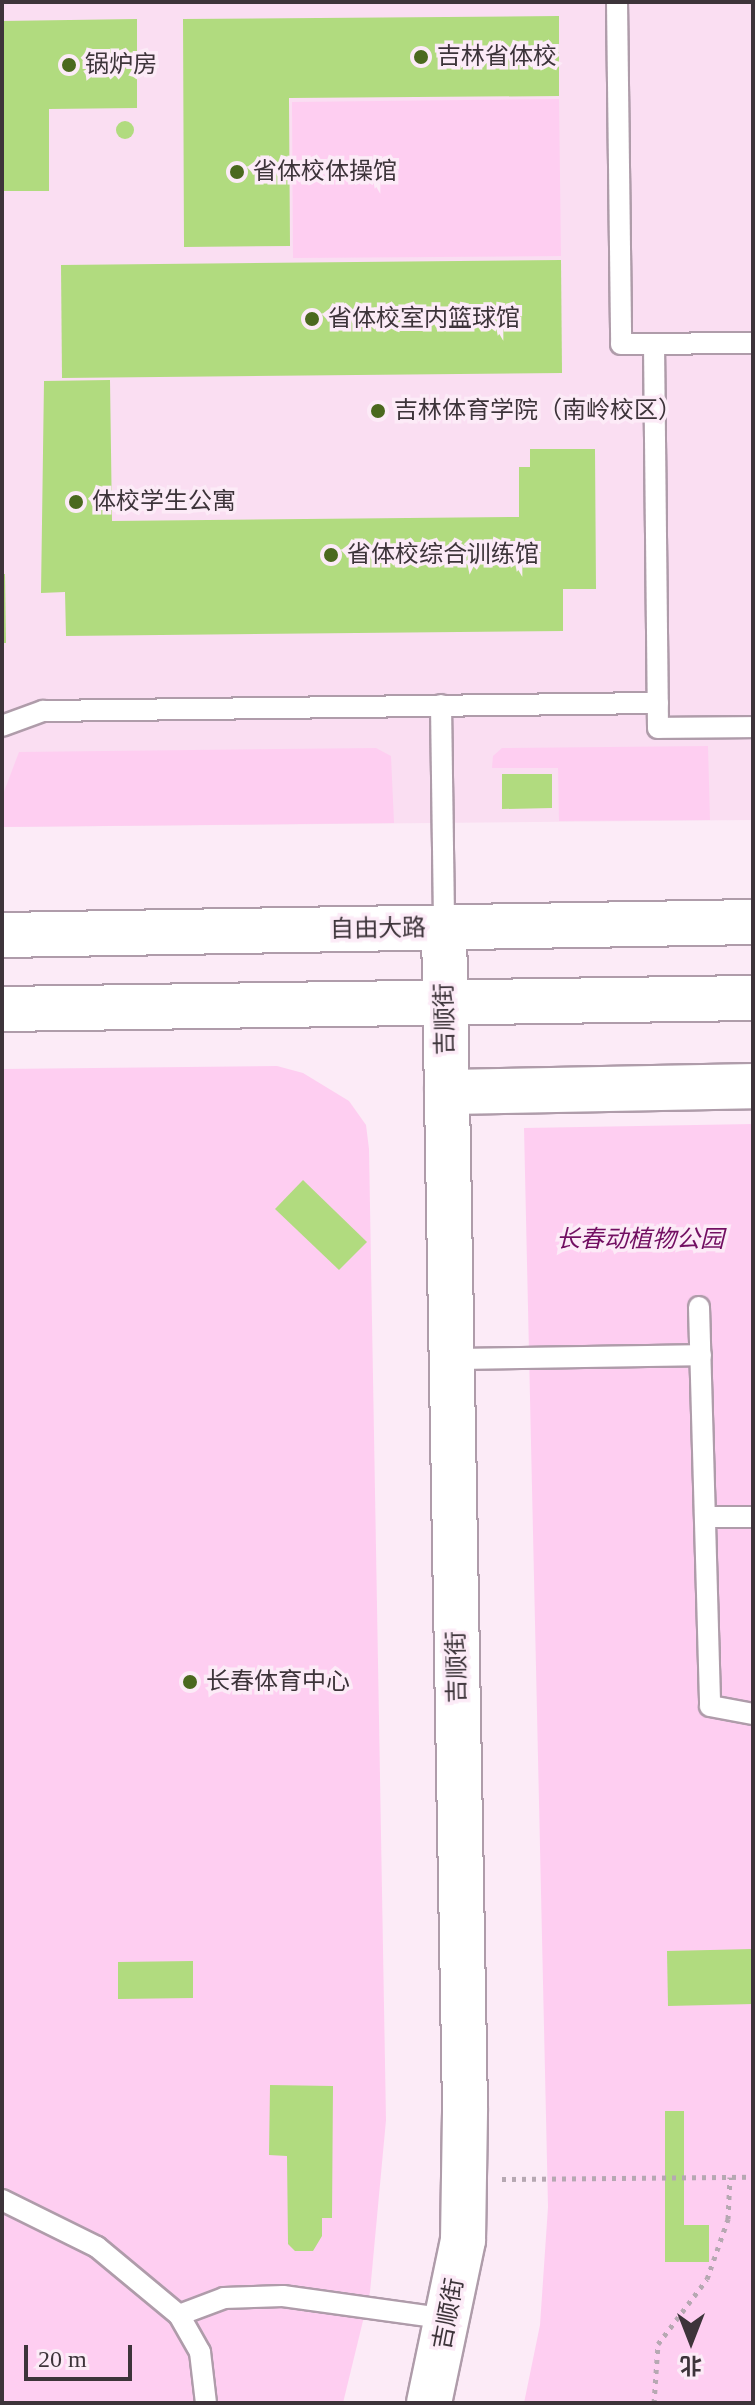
<!DOCTYPE html>
<html>
<head>
<meta charset="utf-8">
<style>
  body { margin:0 }
  #map { position:relative; width:755px; height:2405px; overflow:hidden; background:#fcebf7; font-family:"Times New Roman","Noto Sans SC",serif }
  div>[style] { position:absolute }
  .built>* { inset:0; background:#fadef2 }
  .green>* { inset:0; background:#fecef1 }
  .building>* { inset:0; background:#b1db7f }
  .round { border-radius:50% }
  .path>* { height:5px; margin-top:-2.5px; transform-origin:0; background:repeating-linear-gradient(90deg,#b6a8b2 0 4px,transparent 0 10px) }
  .roads { filter:drop-shadow(2px 0 #af9caa) drop-shadow(-2px 0 #af9caa) drop-shadow(0 2px #af9caa) drop-shadow(0 -2px #af9caa) }
  .lane>* { height:20px; margin:-10px; padding:0 10px; transform-origin:10px; border-radius:10px; background:#fff }
  .secondary>* { height:44px; margin:-22px; padding:0 22px; transform-origin:22px; border-radius:22px; background:#fff }
  .primary>* { height:44px; margin:-22px; padding:0 22px; transform-origin:22px; border-radius:22px; background:#fff }
  .dots>* { width:22px; height:22px; translate:-50% -50%; box-sizing:border-box; border:4px solid #fcebf7; border-radius:50% }
  span { translate:-50% -50%; white-space:nowrap; text-align:center; line-height:1.15; -webkit-text-stroke:7px #fcebf7; paint-order:stroke }
  .poi-label { font-size:24px; color:#3d343a }
  .left { translate:0 -50%; text-align:left }
  .street-label { font-size:24px; color:#3d343a }
  .park-label { font-size:24px; color:#720f62; font-style:italic }
  .frame { position:absolute; inset:0; border:4px solid #3d343a; pointer-events:none }
  .north { position:absolute; left:651px; top:2301px; width:80px; height:80px; -webkit-text-stroke:6px #fcebf7; paint-order:stroke; rotate:180deg; font-size:22px; font-weight:700; line-height:32px; text-align:center; color:#3d343a }
  .north::after { content:''; display:block; margin:auto; width:28px; height:36px; background:#3d343a; clip-path:polygon(50% 0,100% 100%,50% 72%,0 100%) }
  .scale { position:absolute; left:24px; top:2345px; width:108px; height:36px; box-sizing:border-box; border:4px solid #3d343a; border-top:0; padding-left:10px; font-size:24px; line-height:28px; white-space:nowrap; color:#3d343a; -webkit-text-stroke:6px #fcebf7; paint-order:stroke }
</style>
</head>
<body>
<div id="map">
  <div class="built">
    <i style="clip-path:polygon(2px 2px,753px 2px,753px 820px,2px 827px)"></i>
  </div>
  <div class="green">
    <i style="clip-path:polygon(559px 99px,561px 256px,293px 258px,292px 102px)"></i>
    <i style="clip-path:polygon(708px 746px,710px 820px,559px 821px,558px 768px,492px 768px,493px 756px,502px 748px)"></i>
    <i style="clip-path:polygon(376px 748px,391px 756px,394px 823px,2px 827px,2px 797px,19px 752px)"></i>
    <i style="clip-path:polygon(277px 1066px,303px 1073px,349px 1101px,366px 1125px,369px 1149px,386px 2120px,370px 2292px,343px 2403px,2px 2403px,2px 1069px)"></i>
    <i style="clip-path:polygon(753px 1124px,753px 2403px,524px 2403px,540px 2325px,548px 2207px,524px 1128px)"></i>
  </div>
  <div class="building">
    <i style="clip-path:polygon(559px 16px,559px 96px,289px 98px,290px 246px,184px 247px,183px 19px)"></i>
    <i style="clip-path:polygon(137px 19px,137px 108px,49px 109px,49px 191px,2px 191px,2px 21px)"></i>
    <i class="round" style="left:116px;top:121px;width:18px;height:18px"></i>
    <i style="clip-path:polygon(561px 260px,562px 373px,62px 378px,61px 265px)"></i>
    <i style="clip-path:polygon(110px 380px,112px 521px,519px 517px,519px 467px,530px 467px,530px 449px,595px 449px,596px 589px,563px 589px,563px 631px,66px 636px,65px 592px,41px 593px,44px 381px)"></i>
    <i style="clip-path:polygon(2px 574px,5px 574px,6px 643px,2px 643px)"></i>
    <i style="clip-path:polygon(502px 774px,552px 774px,552px 808px,502px 809px)"></i>
    <i style="clip-path:polygon(303px 1180px,367px 1242px,339px 1270px,275px 1209px)"></i>
    <i style="clip-path:polygon(753px 1949px,753px 2004px,668px 2006px,667px 1951px)"></i>
    <i style="clip-path:polygon(193px 1961px,193px 1998px,118px 1999px,118px 1962px)"></i>
    <i style="clip-path:polygon(270px 2085px,333px 2086px,332px 2218px,322px 2218px,322px 2236px,313px 2251px,295px 2251px,288px 2244px,287px 2156px,269px 2155px)"></i>
    <i style="clip-path:polygon(665px 2111px,684px 2111px,684px 2225px,709px 2225px,709px 2262px,665px 2262px)"></i>
  </div>
  <div class="path">
    <i style="left:502px;top:2179px;width:251px;rotate:-0.5deg"></i>
    <i style="left:654px;top:2403px;width:59px;rotate:-86.1deg"></i>
    <i style="left:658px;top:2344px;width:81px;rotate:-53deg"></i>
    <i style="left:707px;top:2279px;width:64px;rotate:-70.7deg"></i>
    <i style="left:728px;top:2219px;width:42px;rotate:-87.3deg"></i>
  </div>
  <div class="roads">
    <div class="lane">
      <i style="left:617px;top:2px;width:342px;rotate:89.3deg"></i>
      <i style="left:621px;top:344px;width:132px;rotate:-0.4deg"></i>
      <i style="left:654px;top:344px;width:384px;rotate:89.4deg"></i>
      <i style="left:658px;top:728px;width:95px;rotate:-0.6deg"></i>
      <i style="left:441px;top:705px;width:223px;rotate:89.2deg"></i>
      <i style="left:2px;top:726px;width:44px;rotate:-20.1deg"></i>
      <i style="left:43px;top:711px;width:615px;rotate:-0.75deg"></i>
      <i style="left:699px;top:1307px;width:399px;rotate:88.4deg"></i>
      <i style="left:710px;top:1706px;width:44px;rotate:10.5deg"></i>
      <i style="left:452px;top:1359px;width:249px;rotate:-0.9deg"></i>
      <i style="left:705px;top:1517px;width:48px"></i>
      <i style="left:2px;top:2200px;width:106px;rotate:26.3deg"></i>
      <i style="left:97px;top:2247px;width:107px;rotate:39.7deg"></i>
      <i style="left:179px;top:2315px;width:43px;rotate:60.4deg"></i>
      <i style="left:200px;top:2352px;width:51px;rotate:83.3deg"></i>
      <i style="left:179px;top:2315px;width:48px;rotate:-20.7deg"></i>
      <i style="left:224px;top:2298px;width:59px;rotate:-1.9deg"></i>
      <i style="left:283px;top:2296px;width:168px;rotate:7.9deg"></i>
    </div>
    <div class="secondary">
      <i style="left:447px;top:1092px;width:306px;rotate:-1.1deg"></i>
      <i style="left:429px;top:2403px;width:167px;rotate:-78.2deg"></i>
      <i style="left:463px;top:2240px;width:132px;rotate:-89.1deg"></i>
      <i style="left:465px;top:2108px;width:1180px;rotate:-91.02deg"></i>
    </div>
    <div class="primary">
      <i style="left:2px;top:935px;width:751px;rotate:-0.99deg"></i>
      <i style="left:2px;top:1009px;width:751px;rotate:-0.84deg"></i>
    </div>
  </div>
  <div class="dots">
    <i style="left:421px;top:57px;background:#4a691e"></i>
    <i style="left:69px;top:65px;background:#4a691e"></i>
    <i style="left:237px;top:172px;background:#4a691e"></i>
    <i style="left:312px;top:319px;background:#4a691e"></i>
    <i style="left:378px;top:411px;background:#4a691e"></i>
    <i style="left:76px;top:502px;background:#4a691e"></i>
    <i style="left:331px;top:555px;background:#4a691e"></i>
    <i style="left:190px;top:1682px;background:#4a691e"></i>
  </div>
  <div class="poi-label">
    <span class="left" style="left:437px;top:57px">吉林省体校</span>
    <span class="left" style="left:85px;top:65px">锅炉房</span>
    <span class="left" style="left:253px;top:172px">省体校体操馆</span>
    <span class="left" style="left:328px;top:319px">省体校室内篮球馆</span>
    <span class="left" style="left:394px;top:411px">吉林体育学院（南岭校区）</span>
    <span class="left" style="left:92px;top:502px">体校学生公寓</span>
    <span class="left" style="left:347px;top:555px">省体校综合训练馆</span>
    <span class="left" style="left:206px;top:1682px">长春体育中心</span>
  </div>
  <div class="street-label">
    <span style="left:378px;top:929px;rotate:-1deg">自由大路</span>
    <span style="left:445px;top:1019px;rotate:-91deg">吉顺街</span>
    <span style="left:457px;top:1667px;rotate:-91deg">吉顺街</span>
    <span style="left:449px;top:2314px;rotate:-79deg">吉顺街</span>
  </div>
  <div class="park-label">
    <span style="left:640px;top:1240px">长春动植物公园</span>
  </div>
  <div class="frame"></div>
  <div class="north">北</div>
  <div class="scale">20 m</div>
</div>
</body>
</html>
